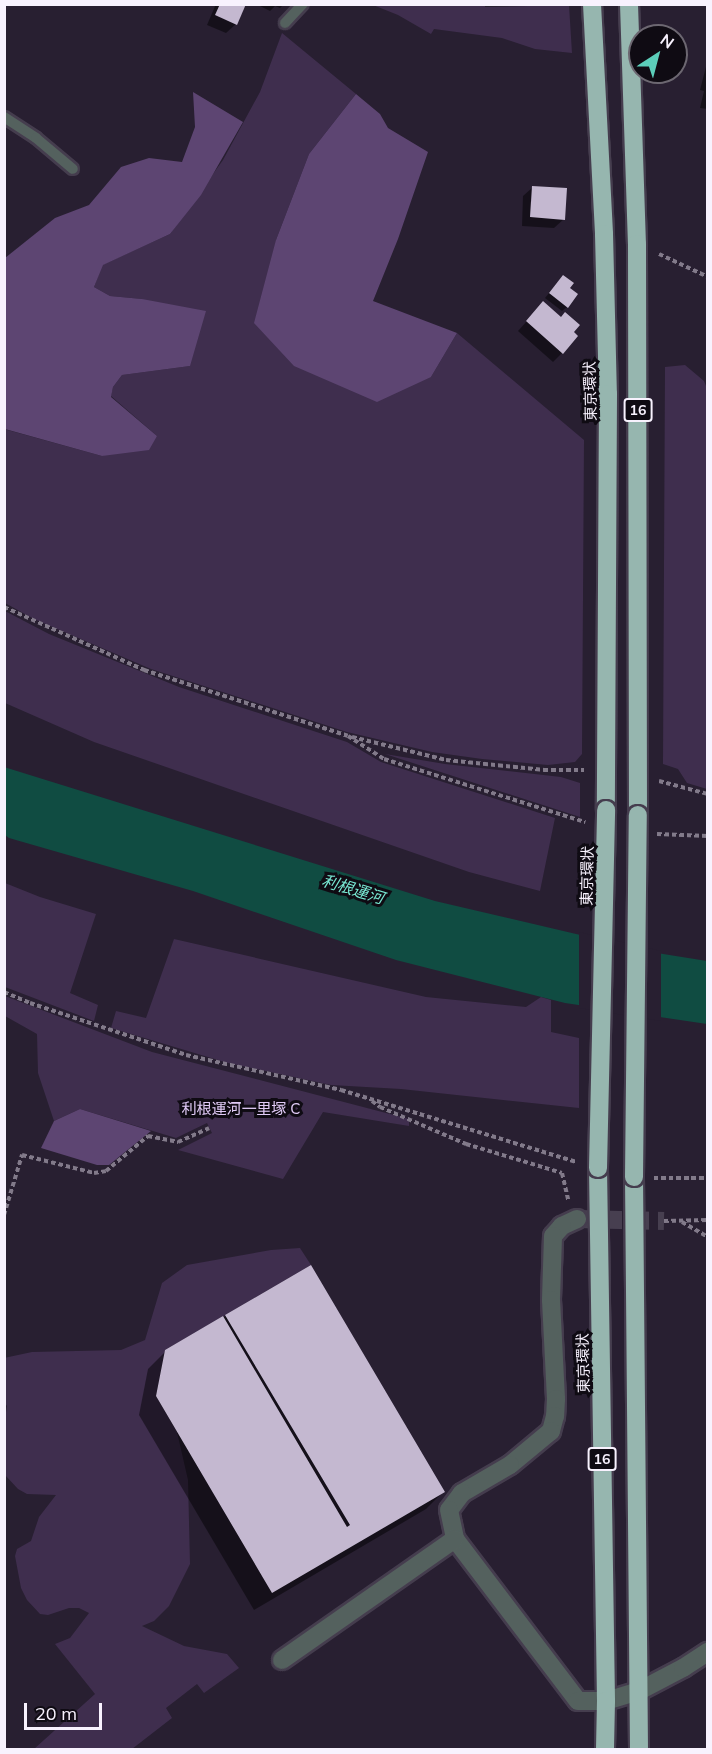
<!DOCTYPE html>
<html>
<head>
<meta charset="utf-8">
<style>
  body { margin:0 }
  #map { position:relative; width:712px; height:1754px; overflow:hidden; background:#281f31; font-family:Mulish,"Noto Sans JP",sans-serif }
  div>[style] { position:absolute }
  .green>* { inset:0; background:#3f2e4e }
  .forest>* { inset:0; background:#5d4572 }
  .water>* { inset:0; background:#104c42 }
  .pier>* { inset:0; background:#281f31 }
  .shadow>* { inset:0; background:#0007 }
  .building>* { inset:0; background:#c4b8d0 }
  .street-tunnel>* { height:18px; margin-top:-9px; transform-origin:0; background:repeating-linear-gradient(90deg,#473f50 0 18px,transparent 0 27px) }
  .path>* { height:4px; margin-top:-2px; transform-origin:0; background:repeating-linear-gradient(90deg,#827a8a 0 4.5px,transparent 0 7.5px) }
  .roads { filter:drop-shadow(2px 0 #453d4e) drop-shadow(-2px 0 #453d4e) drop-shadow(0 2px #453d4e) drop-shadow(0 -2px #453d4e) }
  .lane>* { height:10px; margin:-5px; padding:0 5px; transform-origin:5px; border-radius:5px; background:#54615e }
  .street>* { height:18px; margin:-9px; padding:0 9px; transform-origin:9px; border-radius:9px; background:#54615e }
  .highway>* { height:18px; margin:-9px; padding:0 9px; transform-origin:9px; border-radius:9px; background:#96b6af }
  .bridges { filter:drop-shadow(2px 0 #453d4e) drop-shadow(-2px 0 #453d4e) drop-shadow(0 2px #453d4e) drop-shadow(0 -2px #453d4e) }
  .highway-bridge>* { height:18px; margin:-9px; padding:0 9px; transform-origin:9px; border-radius:9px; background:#96b6af }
  span { translate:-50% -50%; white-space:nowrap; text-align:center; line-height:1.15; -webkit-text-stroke:6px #0f0b13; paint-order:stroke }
  .shield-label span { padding:2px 4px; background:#0f0b13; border:2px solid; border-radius:4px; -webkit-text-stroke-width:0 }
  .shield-label { font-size:14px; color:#f8f2fe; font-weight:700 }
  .street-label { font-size:15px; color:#f8f2fe }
  .park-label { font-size:15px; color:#e1cbf7 }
  .water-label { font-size:16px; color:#78e7d2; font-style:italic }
  .frame { position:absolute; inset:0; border:6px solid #f8f2fe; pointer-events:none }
  .north { position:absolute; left:628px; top:24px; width:60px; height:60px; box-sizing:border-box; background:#0f0b13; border:2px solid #6c6771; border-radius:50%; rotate:36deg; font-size:16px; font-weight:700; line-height:24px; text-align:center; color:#f8f2fe }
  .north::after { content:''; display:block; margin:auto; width:21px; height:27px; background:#5cceba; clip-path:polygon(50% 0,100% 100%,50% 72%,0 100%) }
  .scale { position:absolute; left:24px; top:1703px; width:78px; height:27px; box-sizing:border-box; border:3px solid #f8f2fe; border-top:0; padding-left:8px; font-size:18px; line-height:21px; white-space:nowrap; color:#f8f2fe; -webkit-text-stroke:4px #0f0b13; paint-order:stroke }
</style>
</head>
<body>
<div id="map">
  <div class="green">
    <i style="clip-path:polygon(485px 5px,485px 7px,569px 5px,572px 53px,535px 49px,502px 38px,434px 29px,431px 34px,398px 15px,373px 5px)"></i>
    <i style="clip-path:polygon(282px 33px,356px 94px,309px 154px,276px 240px,431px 377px,457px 333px,584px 440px,582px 754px,575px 762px,548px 765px,482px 759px,432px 752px,347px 732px,151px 669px,34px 619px,5px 603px,4px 429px,102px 456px,157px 436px,111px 396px,113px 387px,122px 375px,190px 366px,142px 299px,110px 296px,94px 287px,102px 265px,170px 234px,223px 160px,260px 92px)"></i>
    <i style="clip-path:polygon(685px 365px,704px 381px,708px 391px,707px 789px,687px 783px,678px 769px,663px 764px,665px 367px)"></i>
    <i style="clip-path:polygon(5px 611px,49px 634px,179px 687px,347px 742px,381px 762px,555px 818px,540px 891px,469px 872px,94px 742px,5px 703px)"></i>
    <i style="clip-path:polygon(385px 754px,445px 764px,561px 777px,580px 783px,580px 817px)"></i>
    <i style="clip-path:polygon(5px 883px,40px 897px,96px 914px,70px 993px,98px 1005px,94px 1021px,5px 987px)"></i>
    <i style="clip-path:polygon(174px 939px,426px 997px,526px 1007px,541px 997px,551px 1000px,551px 1032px,579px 1038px,579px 1108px,401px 1089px,331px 1085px,228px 1063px,111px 1028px,116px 1011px,146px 1018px)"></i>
    <i style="clip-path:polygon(5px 996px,152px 1052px,409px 1119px,409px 1126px,323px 1112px,283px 1179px,178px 1150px,212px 1133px,207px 1123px,176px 1138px,80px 1109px,54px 1121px,38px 1073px,37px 1034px,5px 1016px)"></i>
    <i style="clip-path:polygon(300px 1248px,311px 1265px,165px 1350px,156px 1396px,177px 1432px,188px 1480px,190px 1564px,169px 1606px,154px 1621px,142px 1626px,184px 1646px,227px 1654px,239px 1668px,204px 1693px,197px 1684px,166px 1708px,172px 1718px,132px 1749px,34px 1749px,95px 1694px,55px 1644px,70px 1638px,89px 1613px,79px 1608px,69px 1608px,48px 1615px,40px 1614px,27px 1600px,21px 1588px,15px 1556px,17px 1549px,31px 1541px,39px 1517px,56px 1495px,27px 1494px,18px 1489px,5px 1475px,4px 1424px,7px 1406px,4px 1402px,4px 1358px,32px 1352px,121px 1350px,145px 1340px,162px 1283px,187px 1265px,271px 1250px)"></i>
  </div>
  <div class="forest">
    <i style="clip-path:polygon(193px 92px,243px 122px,201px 195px,170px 234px,103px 265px,94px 287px,110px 296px,142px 299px,206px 311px,190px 366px,122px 375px,113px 387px,111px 397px,157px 436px,149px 450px,102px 456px,5px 429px,5px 258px,55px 218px,89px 205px,121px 167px,149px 158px,182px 162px,195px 127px)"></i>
    <i style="clip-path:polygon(356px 94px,380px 114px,388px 128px,428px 152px,398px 239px,373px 301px,457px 333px,431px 377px,377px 402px,294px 366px,254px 323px,276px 240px,309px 154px)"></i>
    <i style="clip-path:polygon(80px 1109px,151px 1131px,109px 1165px,97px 1165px,41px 1148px,54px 1121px)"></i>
  </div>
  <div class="water">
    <i style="clip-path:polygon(4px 767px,435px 901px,657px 953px,707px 961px,707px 1024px,565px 1003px,396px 960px,193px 891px,9px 838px,5px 835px)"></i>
  </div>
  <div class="pier">
    <i style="clip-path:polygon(579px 932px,661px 951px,661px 1021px,579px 1008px)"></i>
  </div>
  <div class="shadow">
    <i style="clip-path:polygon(216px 4px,244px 4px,236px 24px,226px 33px,207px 25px)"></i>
    <i style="clip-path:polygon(256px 4px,284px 4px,280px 8px,275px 6px,270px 11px)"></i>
    <i style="clip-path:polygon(708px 59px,708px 109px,700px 108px,704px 91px,700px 90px)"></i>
    <i style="clip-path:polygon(533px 187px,564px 219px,554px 228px,522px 226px,523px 196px)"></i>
    <i style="clip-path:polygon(559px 281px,568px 288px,567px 307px,562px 311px,545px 298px)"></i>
    <i style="clip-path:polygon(543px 303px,561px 318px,562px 353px,553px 362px,518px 331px)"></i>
    <i style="clip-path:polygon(226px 1316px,443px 1492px,426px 1509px,254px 1610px,139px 1415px,148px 1369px,166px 1351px)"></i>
  </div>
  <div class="building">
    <i style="clip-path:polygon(220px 4px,246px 4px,237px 25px,215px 15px)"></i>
    <i style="clip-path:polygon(532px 186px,567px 188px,565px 220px,530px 217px)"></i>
    <i style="clip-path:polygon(563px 275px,574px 283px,570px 288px,578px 294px,568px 308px,549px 293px)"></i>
    <i style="clip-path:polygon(543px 301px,561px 317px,565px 312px,580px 325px,574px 332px,578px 336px,563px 354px,526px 321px)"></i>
    <i style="clip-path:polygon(311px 1265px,445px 1492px,272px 1593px,156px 1396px,165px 1350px,223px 1316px,347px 1527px,350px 1525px,225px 1315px)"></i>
  </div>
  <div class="street-tunnel">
    <i style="left:577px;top:1219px;width:87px;rotate:1.3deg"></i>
  </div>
  <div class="path">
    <i style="left:659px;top:254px;width:54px;rotate:25.1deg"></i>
    <i style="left:4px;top:607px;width:154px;rotate:24.2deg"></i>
    <i style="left:144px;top:670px;width:214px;rotate:17.9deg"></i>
    <i style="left:348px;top:736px;width:43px;rotate:32.6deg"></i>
    <i style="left:384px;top:759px;width:211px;rotate:17.4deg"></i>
    <i style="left:352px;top:737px;width:97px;rotate:13.7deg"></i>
    <i style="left:446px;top:760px;width:99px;rotate:5.8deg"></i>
    <i style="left:544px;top:770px;width:40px"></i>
    <i style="left:659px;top:781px;width:51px;rotate:14.9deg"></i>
    <i style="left:657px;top:834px;width:51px;rotate:2.2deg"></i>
    <i style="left:4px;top:992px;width:28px;rotate:23deg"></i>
    <i style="left:30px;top:1003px;width:164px;rotate:18.4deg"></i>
    <i style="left:186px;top:1055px;width:159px;rotate:12.7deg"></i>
    <i style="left:341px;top:1090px;width:247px;rotate:17deg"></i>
    <i style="left:372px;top:1101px;width:10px;rotate:37deg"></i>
    <i style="left:380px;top:1107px;width:94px;rotate:23.3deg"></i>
    <i style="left:466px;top:1144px;width:100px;rotate:16.8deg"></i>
    <i style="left:562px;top:1173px;width:28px;rotate:77deg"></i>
    <i style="left:654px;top:1178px;width:54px"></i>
    <i style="left:4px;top:1215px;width:63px;rotate:-73.3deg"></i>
    <i style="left:22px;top:1155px;width:74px;rotate:14deg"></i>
    <i style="left:94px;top:1173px;width:12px;rotate:-9deg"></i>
    <i style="left:106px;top:1171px;width:55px;rotate:-39.8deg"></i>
    <i style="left:148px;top:1136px;width:31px;rotate:11deg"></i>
    <i style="left:178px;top:1142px;width:34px;rotate:-24deg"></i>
    <i style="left:664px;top:1221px;width:44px;rotate:-1.3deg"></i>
    <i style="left:682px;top:1222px;width:30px;rotate:30deg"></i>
  </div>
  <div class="roads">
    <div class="lane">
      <i style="left:285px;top:23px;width:26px;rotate:-47deg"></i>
      <i style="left:4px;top:117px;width:38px;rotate:33deg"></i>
      <i style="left:36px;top:138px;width:48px;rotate:40deg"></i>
    </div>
    <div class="street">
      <i style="left:577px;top:1219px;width:17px;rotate:155deg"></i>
      <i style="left:562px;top:1226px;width:13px;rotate:132deg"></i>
      <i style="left:553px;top:1236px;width:64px;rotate:91.8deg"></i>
      <i style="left:551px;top:1300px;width:99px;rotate:87.1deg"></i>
      <i style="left:556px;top:1399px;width:17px;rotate:93deg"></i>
      <i style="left:555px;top:1416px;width:16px;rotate:105deg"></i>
      <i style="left:551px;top:1431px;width:53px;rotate:140.3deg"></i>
      <i style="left:510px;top:1465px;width:56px;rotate:149.7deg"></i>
      <i style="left:462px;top:1493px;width:21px;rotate:127deg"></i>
      <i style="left:449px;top:1510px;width:30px;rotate:78deg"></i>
      <i style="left:455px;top:1539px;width:203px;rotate:52.8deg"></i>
      <i style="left:578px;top:1701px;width:28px"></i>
      <i style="left:606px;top:1701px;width:34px;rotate:-17deg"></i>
      <i style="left:639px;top:1691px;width:50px;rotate:-27.6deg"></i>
      <i style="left:683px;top:1668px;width:30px;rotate:-33deg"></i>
      <i style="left:282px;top:1660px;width:211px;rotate:-35deg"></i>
    </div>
    <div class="highway">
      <i style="left:592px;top:4px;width:230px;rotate:87deg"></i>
      <i style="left:604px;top:234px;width:160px;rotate:88.6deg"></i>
      <i style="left:608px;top:394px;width:416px;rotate:90.3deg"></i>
      <i style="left:629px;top:4px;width:240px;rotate:88.1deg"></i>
      <i style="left:637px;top:244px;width:571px;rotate:89.9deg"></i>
      <i style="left:598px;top:1168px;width:533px;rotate:89.14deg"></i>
      <i style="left:606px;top:1701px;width:49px;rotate:91.2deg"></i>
      <i style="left:634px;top:1177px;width:573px;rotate:89.5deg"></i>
    </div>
  </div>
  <div class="bridges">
    <div class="highway-bridge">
      <i style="left:598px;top:1168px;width:358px;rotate:-88.7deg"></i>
      <i style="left:634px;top:1177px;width:362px;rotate:-89.4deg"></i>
    </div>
  </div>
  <div class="shield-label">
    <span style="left:638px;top:410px">16</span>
    <span style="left:602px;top:1459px">16</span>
  </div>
  <div class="street-label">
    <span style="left:590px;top:391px;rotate:-91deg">東京環状</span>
    <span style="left:587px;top:876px;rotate:-89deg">東京環状</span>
    <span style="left:583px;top:1363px;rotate:-91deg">東京環状</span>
  </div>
  <div class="park-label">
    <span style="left:241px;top:1109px">利根運河一里塚 C</span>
  </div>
  <div class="water-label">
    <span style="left:353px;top:889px;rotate:17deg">利根運河</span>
  </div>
  <div class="frame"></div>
  <div class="north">N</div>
  <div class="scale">20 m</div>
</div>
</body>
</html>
